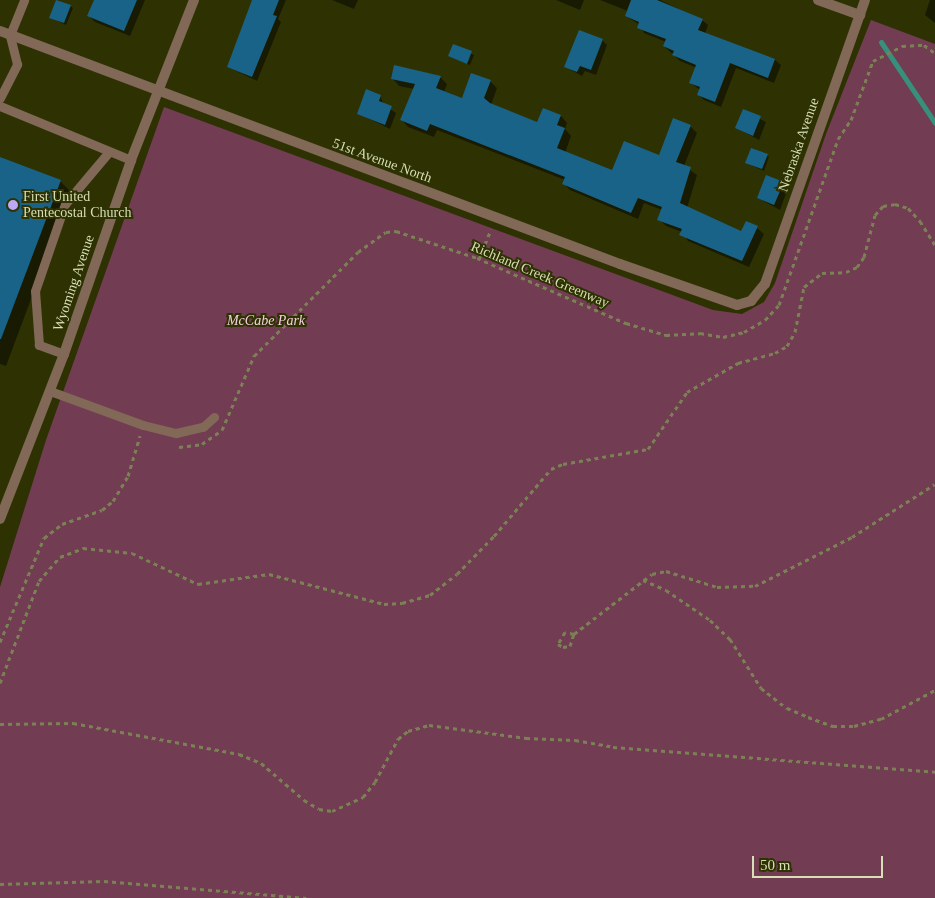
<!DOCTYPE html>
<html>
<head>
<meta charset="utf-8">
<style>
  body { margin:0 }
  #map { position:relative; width:935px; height:898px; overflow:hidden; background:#2e3203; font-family:"Times New Roman",serif }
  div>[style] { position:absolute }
  .green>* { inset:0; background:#723c52 }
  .shadow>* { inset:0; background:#0007 }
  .stream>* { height:5px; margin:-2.5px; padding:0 2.5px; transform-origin:2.5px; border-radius:2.5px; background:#37907b }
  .building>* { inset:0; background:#186387 }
  .path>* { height:3px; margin-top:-1.5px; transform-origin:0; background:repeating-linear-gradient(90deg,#7c8155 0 4px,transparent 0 8px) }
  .lane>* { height:9px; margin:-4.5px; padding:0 4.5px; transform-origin:4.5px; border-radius:4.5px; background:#816857 }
  .street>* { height:10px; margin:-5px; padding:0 5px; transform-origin:5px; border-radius:5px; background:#816857 }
  .dots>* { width:14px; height:14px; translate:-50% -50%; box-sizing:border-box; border:2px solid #2e3203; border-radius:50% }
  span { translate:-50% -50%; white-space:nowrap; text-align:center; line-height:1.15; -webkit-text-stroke:4px #2e3203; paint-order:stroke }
  .street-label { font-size:14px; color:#d8dfb6 }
  .poi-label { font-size:14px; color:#d8dfb6 }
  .left { translate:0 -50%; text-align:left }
  .park-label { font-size:14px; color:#f7cfdd; font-style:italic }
  .scale { position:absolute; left:752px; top:856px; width:131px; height:22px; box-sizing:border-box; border:2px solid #d8dfb6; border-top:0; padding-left:6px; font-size:15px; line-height:18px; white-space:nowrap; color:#d8dfb6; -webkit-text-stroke:4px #2e3203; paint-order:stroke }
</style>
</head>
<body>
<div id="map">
  <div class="green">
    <i style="clip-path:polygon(871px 20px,935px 44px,935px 898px,0 898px,0 587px,46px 440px,164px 107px,713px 310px,742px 314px,764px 302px,775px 283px,826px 134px)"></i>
  </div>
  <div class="shadow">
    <i style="clip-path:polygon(95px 0,145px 0,130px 36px,95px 22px,89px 16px)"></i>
    <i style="clip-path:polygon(259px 0,286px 0,278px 19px,281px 22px,257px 81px,228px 67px)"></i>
    <i style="clip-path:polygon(332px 0,358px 0,354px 9px)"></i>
    <i style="clip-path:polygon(556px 0,584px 0,580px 10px)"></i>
    <i style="clip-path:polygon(600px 0,660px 0,702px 20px,708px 25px,705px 34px,775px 60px,781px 65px,774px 83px,736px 68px,721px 107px,704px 100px,698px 94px,700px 90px,691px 83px,697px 68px,680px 61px,664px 46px,666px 42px,644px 33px,640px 25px,626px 16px,628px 11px)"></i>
    <i style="clip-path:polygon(930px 0,935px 0,935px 23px,925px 15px)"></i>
    <i style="clip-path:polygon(70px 6px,73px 8px,66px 25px,50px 17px)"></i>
    <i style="clip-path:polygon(602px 40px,607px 45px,596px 75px,585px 71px,582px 76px,566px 67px)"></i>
    <i style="clip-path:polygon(453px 45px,474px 55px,470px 65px,449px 56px)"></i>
    <i style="clip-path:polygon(472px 74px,490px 81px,497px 88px,491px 105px,538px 123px,561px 116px,567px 123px,565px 129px,571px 136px,565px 153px,613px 172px,659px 157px,690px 126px,697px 133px,684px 166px,697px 175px,687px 208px,742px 232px,757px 228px,764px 234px,749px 267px,688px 241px,682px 232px,666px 226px,659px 219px,662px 210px,644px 203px,638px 219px,570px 190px,563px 183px,565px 180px,437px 130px,434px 137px,408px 127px,402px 120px,414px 89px,399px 86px,393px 79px,440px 77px,447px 84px,444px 92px,462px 99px)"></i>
    <i style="clip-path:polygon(380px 96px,384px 105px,396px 113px,390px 129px,358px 113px)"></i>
    <i style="clip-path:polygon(744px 111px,766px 122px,759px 140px,737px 128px)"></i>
    <i style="clip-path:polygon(767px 155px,769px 157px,764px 171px,747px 163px)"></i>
    <i style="clip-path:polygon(0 158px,60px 181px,71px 192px,6px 366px,0 364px)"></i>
    <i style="clip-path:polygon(783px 183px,788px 188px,780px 210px,758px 198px)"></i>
  </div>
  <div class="stream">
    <i style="left:881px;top:42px;width:97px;rotate:56.3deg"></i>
  </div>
  <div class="building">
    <i style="clip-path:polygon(56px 0,71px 5px,64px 23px,49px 18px)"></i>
    <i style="clip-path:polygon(94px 0,137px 0,124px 31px,87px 16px)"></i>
    <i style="clip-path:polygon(252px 0,279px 0,273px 15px,277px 16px,252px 77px,227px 67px)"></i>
    <i style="clip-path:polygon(631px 0,657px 0,703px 19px,698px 30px,775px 59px,768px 78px,730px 63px,715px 102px,697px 95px,700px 87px,689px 83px,696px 65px,672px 55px,674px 51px,663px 46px,666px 39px,637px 28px,639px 22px,625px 16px)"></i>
    <i style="clip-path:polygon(579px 30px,603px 39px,591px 70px,580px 66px,577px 72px,564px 67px)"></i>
    <i style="clip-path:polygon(453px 44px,472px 51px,467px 64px,448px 56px)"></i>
    <i style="clip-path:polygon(394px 65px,441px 76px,436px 88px,462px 98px,471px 73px,491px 80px,484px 98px,490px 103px,537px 122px,543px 108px,561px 115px,557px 125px,565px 128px,557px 148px,612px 170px,624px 141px,659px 155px,673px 118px,691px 125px,676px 162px,691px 167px,680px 203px,741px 231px,746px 221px,758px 226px,742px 261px,679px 235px,682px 229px,657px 220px,662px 207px,638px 198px,631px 213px,562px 184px,565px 177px,430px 124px,427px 131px,400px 120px,415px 84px,391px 79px)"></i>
    <i style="clip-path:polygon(366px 89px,381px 95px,379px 101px,392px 106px,385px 125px,357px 114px)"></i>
    <i style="clip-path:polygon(743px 109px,761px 116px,753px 136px,735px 128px)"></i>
    <i style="clip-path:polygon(751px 148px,768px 154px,762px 169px,745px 163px)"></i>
    <i style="clip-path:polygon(0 157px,61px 180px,1px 339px,0 339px)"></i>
    <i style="clip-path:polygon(766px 175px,784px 182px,774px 205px,757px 198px)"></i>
  </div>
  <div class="path">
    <i style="left:479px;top:259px;width:32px;rotate:-68deg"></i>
    <i style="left:179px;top:447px;width:23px;rotate:-7deg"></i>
    <i style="left:202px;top:444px;width:24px;rotate:-35deg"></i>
    <i style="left:222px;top:430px;width:81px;rotate:-66.6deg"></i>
    <i style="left:254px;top:356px;width:147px;rotate:-45deg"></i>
    <i style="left:358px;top:252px;width:34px;rotate:-36deg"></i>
    <i style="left:386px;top:232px;width:10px;rotate:-6deg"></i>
    <i style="left:396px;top:231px;width:85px;rotate:18.4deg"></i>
    <i style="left:477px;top:258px;width:163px;rotate:23.6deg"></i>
    <i style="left:626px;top:323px;width:42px;rotate:16.7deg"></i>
    <i style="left:666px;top:335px;width:34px;rotate:-3deg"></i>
    <i style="left:700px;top:333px;width:23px;rotate:10deg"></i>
    <i style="left:723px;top:337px;width:22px;rotate:-13deg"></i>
    <i style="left:744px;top:332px;width:24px;rotate:-30deg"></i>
    <i style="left:765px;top:320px;width:21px;rotate:-47deg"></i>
    <i style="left:779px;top:305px;width:176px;rotate:-70.4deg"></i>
    <i style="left:838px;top:139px;width:23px;rotate:-56deg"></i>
    <i style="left:851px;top:120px;width:63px;rotate:-69.6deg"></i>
    <i style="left:873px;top:61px;width:33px;rotate:-27deg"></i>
    <i style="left:902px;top:46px;width:22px;rotate:-3deg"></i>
    <i style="left:924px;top:45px;width:14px;rotate:36deg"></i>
    <i style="left:643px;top:580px;width:25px;rotate:23deg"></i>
    <i style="left:666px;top:590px;width:53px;rotate:34.3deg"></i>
    <i style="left:710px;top:620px;width:28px;rotate:44deg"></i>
    <i style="left:730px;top:639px;width:58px;rotate:57.7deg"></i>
    <i style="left:761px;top:688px;width:33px;rotate:38deg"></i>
    <i style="left:787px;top:708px;width:23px;rotate:23deg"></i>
    <i style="left:808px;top:717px;width:27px;rotate:20deg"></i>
    <i style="left:833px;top:726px;width:21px"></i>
    <i style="left:854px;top:726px;width:28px;rotate:-15deg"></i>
    <i style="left:881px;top:719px;width:61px;rotate:-28.2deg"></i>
    <i style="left:574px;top:634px;width:9px;rotate:-167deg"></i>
    <i style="left:565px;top:632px;width:14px;rotate:120deg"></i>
    <i style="left:558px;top:644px;width:6px;rotate:31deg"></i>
    <i style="left:563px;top:647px;width:7px;rotate:-8deg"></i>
    <i style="left:570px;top:646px;width:13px;rotate:-72deg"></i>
    <i style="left:574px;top:634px;width:98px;rotate:-37.6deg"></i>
    <i style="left:652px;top:574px;width:14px;rotate:-12deg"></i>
    <i style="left:666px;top:571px;width:53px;rotate:17.4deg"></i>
    <i style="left:717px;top:587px;width:38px;rotate:-2deg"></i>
    <i style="left:755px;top:586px;width:109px;rotate:-26.8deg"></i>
    <i style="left:852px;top:537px;width:98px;rotate:-32.6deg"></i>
    <i style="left:0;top:642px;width:113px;rotate:-67.1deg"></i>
    <i style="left:44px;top:538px;width:23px;rotate:-38deg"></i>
    <i style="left:62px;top:524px;width:42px;rotate:-19.3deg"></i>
    <i style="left:102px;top:510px;width:14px;rotate:-39deg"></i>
    <i style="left:113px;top:501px;width:29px;rotate:-59deg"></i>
    <i style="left:128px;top:476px;width:42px;rotate:-73.3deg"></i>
    <i style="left:0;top:683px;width:109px;rotate:-69.1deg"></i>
    <i style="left:39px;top:581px;width:32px;rotate:-49deg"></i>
    <i style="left:60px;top:557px;width:25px;rotate:-21deg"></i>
    <i style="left:83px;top:548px;width:49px;rotate:5.8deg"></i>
    <i style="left:132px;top:553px;width:73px;rotate:25.2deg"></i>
    <i style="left:198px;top:584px;width:72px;rotate:-8deg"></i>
    <i style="left:269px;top:574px;width:119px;rotate:14.6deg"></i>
    <i style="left:384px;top:604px;width:18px;rotate:-3deg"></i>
    <i style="left:402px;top:603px;width:29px;rotate:-16deg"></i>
    <i style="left:430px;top:595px;width:34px;rotate:-38deg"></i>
    <i style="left:457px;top:574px;width:53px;rotate:-45.8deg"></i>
    <i style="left:494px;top:536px;width:88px;rotate:-49.6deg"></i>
    <i style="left:551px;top:469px;width:13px;rotate:-23deg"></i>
    <i style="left:563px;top:464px;width:86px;rotate:-10deg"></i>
    <i style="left:648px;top:449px;width:69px;rotate:-55.6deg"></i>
    <i style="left:687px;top:392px;width:59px;rotate:-29.6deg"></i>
    <i style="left:738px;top:363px;width:38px;rotate:-15deg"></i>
    <i style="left:775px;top:353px;width:14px;rotate:-30deg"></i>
    <i style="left:787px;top:346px;width:16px;rotate:-60deg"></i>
    <i style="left:795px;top:332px;width:46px;rotate:-78.7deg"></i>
    <i style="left:804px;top:287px;width:23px;rotate:-38deg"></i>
    <i style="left:822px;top:273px;width:24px;rotate:-2deg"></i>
    <i style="left:846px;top:272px;width:12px;rotate:-24deg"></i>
    <i style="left:857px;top:267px;width:12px;rotate:-55deg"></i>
    <i style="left:864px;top:257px;width:43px;rotate:-75.3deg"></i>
    <i style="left:875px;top:215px;width:12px;rotate:-48deg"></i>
    <i style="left:883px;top:206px;width:12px;rotate:-9deg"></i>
    <i style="left:895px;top:204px;width:14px;rotate:17deg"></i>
    <i style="left:908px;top:208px;width:18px;rotate:47deg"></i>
    <i style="left:920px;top:221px;width:28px;rotate:58deg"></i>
    <i style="left:0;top:724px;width:73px;rotate:-0.8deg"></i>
    <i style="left:73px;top:723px;width:169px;rotate:10.6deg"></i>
    <i style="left:239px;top:754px;width:24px;rotate:22deg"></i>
    <i style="left:261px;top:763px;width:57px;rotate:40.7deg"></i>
    <i style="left:304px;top:800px;width:17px;rotate:31deg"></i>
    <i style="left:319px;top:809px;width:13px;rotate:9deg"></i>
    <i style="left:332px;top:811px;width:34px;rotate:-24deg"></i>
    <i style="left:363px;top:797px;width:19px;rotate:-51deg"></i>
    <i style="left:375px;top:782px;width:49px;rotate:-61.9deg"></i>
    <i style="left:398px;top:739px;width:13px;rotate:-39deg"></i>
    <i style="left:408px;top:731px;width:22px;rotate:-16deg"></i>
    <i style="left:429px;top:725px;width:98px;rotate:7.6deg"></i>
    <i style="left:526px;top:738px;width:49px;rotate:2.3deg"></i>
    <i style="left:575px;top:740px;width:39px;rotate:10deg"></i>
    <i style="left:613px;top:747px;width:323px;rotate:4.4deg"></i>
    <i style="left:0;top:884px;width:104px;rotate:-1.7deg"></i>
    <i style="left:104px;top:881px;width:203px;rotate:4.8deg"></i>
  </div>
  <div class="lane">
    <i style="left:0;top:98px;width:38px;rotate:-63deg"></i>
    <i style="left:17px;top:64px;width:30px;rotate:-104deg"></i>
    <i style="left:10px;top:35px;width:38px;rotate:-68deg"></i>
    <i style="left:0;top:106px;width:142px;rotate:22.4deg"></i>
    <i style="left:64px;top:354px;width:27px;rotate:-160deg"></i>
    <i style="left:39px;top:345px;width:54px;rotate:-94.2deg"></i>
    <i style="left:35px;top:291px;width:92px;rotate:-71deg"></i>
    <i style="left:65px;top:204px;width:67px;rotate:-49.9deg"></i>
    <i style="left:50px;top:391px;width:99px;rotate:20.1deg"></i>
    <i style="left:143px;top:425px;width:34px;rotate:14deg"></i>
    <i style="left:176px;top:433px;width:28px;rotate:-13deg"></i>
    <i style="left:203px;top:427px;width:15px;rotate:-42deg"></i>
  </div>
  <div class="street">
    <i style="left:818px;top:0;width:45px;rotate:19.7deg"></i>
    <i style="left:0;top:31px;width:662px;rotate:20.6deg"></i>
    <i style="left:620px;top:264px;width:124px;rotate:19.3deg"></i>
    <i style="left:737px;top:305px;width:15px;rotate:-16deg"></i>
    <i style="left:751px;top:301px;width:22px;rotate:-51deg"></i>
    <i style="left:765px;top:284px;width:301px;rotate:-70.6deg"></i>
    <i style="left:0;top:519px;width:177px;rotate:-68.8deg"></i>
    <i style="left:64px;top:354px;width:205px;rotate:-70.9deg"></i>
    <i style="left:131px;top:160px;width:172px;rotate:-68.5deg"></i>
  </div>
  <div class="dots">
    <i style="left:13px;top:205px;background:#bca9f5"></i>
  </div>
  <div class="street-label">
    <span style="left:799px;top:145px;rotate:-71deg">Nebraska Avenue</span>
    <span style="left:382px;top:161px;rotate:20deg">51st Avenue North</span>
    <span style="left:540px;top:275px;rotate:23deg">Richland Creek Greenway</span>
    <span style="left:74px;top:283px;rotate:-71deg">Wyoming Avenue</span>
  </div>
  <div class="poi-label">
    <span class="left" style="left:23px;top:205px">First United<br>Pentecostal Church</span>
  </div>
  <div class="park-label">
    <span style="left:266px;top:321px">McCabe Park</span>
  </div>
  <div class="scale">50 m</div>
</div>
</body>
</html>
